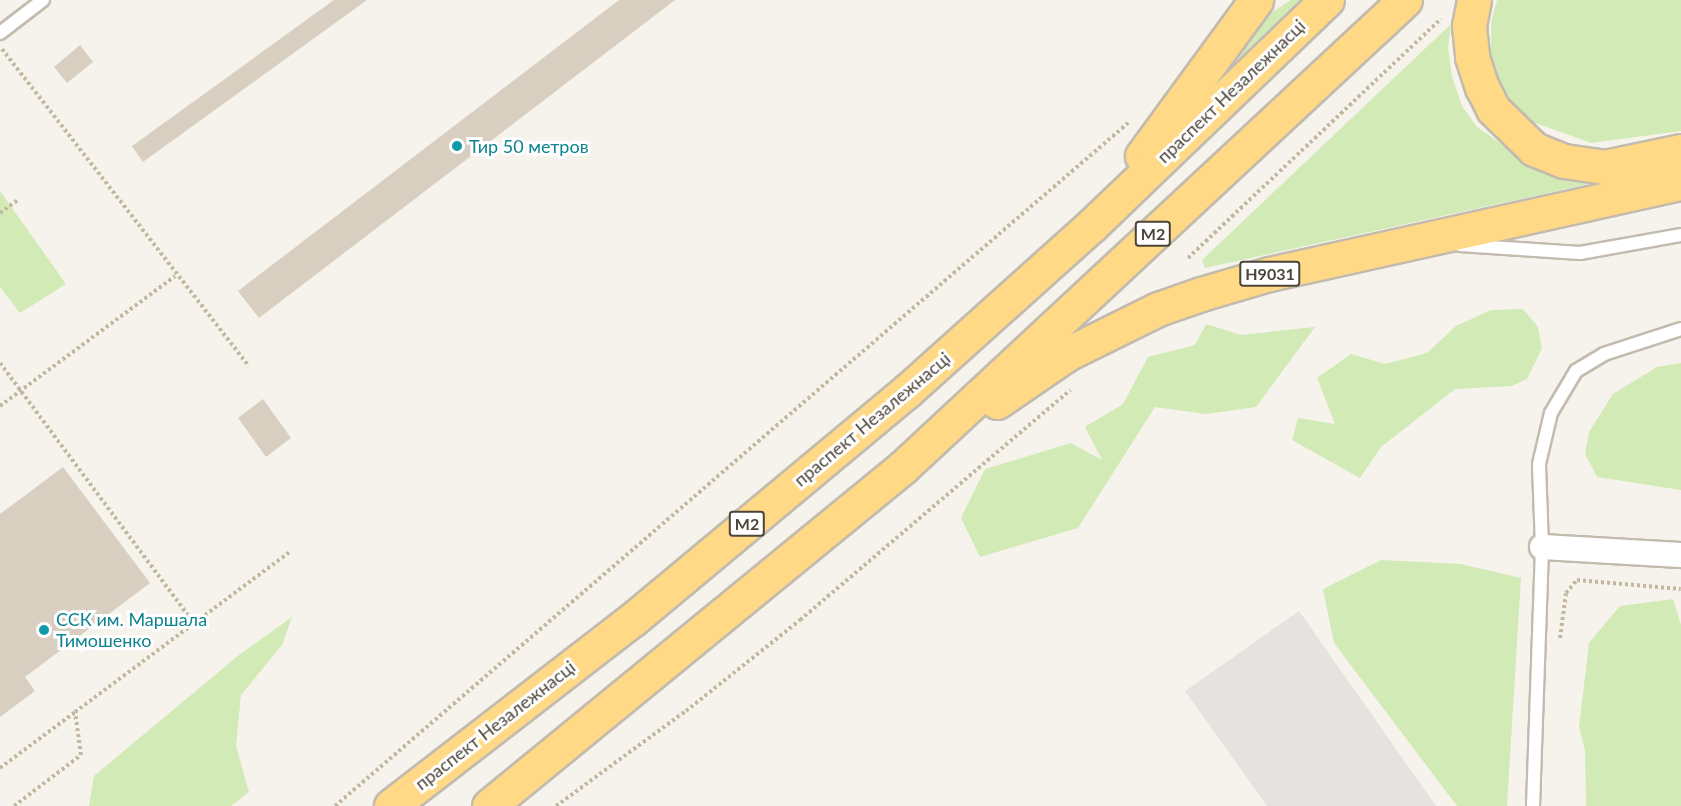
<!DOCTYPE html>
<html>
<head>
<meta charset="utf-8">
<style>
  body { margin:0 }
  #map { position:relative; width:1681px; height:806px; overflow:hidden; background:#f6f3ec; font-family:Lato,sans-serif }
  div>[style] { position:absolute }
  .green>* { inset:0; background:#d2eab5 }
  .parking>* { inset:0; background:#e5e3e0 }
  .building>* { inset:0; background:#d8cfc1 }
  .path>* { height:4px; margin-top:-2px; transform-origin:0; background:repeating-linear-gradient(90deg,#c4b79f 0 3px,transparent 0 6px) }
  .roads { filter:drop-shadow(2px 0 #c2bbae) drop-shadow(-2px 0 #c2bbae) drop-shadow(0 2px #c2bbae) drop-shadow(0 -2px #c2bbae) }
  .service>* { height:12px; margin:-6px; padding:0 6px; transform-origin:6px; border-radius:6px; background:#fff }
  .minor>* { height:24px; margin:-12px; padding:0 12px; transform-origin:12px; border-radius:12px; background:#fff }
  .trunk>* { height:33px; margin:-16.5px; padding:0 16.5px; transform-origin:16.5px; border-radius:16.5px; background:#ffd985 }
  .dots>* { width:16px; height:16px; translate:-50% -50%; box-sizing:border-box; border:3px solid #fff; border-radius:50% }
  span { translate:-50% -50%; white-space:nowrap; text-align:center; line-height:1.15; -webkit-text-stroke:6px #fff; paint-order:stroke }
  .shield-label span { padding:2px 4px; background:#fff; border:2px solid; border-radius:4px; -webkit-text-stroke-width:0 }
  .shield-label { font-size:16px; color:#4b4439; font-weight:700 }
  .street-label { font-size:18px; color:#4b4439 }
  .culture-label { font-size:18px; color:#0d838f }
  .left { translate:0 -50%; text-align:left }
</style>
</head>
<body>
<div id="map">
  <div class="green">
    <i style="clip-path:polygon(1291px 0,1300px 0,1239px 58px,1234px 55px,1254px 24px)"></i>
    <i style="clip-path:polygon(1497px 0,1681px 0,1681px 131px,1591px 143px,1533px 122px,1515px 107px,1499px 80px,1491px 54px,1491px 22px)"></i>
    <i style="clip-path:polygon(1451px 24px,1448px 48px,1452px 77px,1462px 106px,1477px 127px,1532px 166px,1568px 179px,1607px 180px,1205px 268px,1202px 260px)"></i>
    <i style="clip-path:polygon(0 191px,66px 284px,20px 313px,0 287px)"></i>
    <i style="clip-path:polygon(1523px 309px,1538px 327px,1542px 348px,1527px 379px,1512px 386px,1455px 389px,1381px 447px,1360px 478px,1292px 440px,1298px 418px,1335px 424px,1317px 378px,1351px 354px,1385px 364px,1427px 353px,1456px 326px,1491px 310px)"></i>
    <i style="clip-path:polygon(1206px 324px,1241px 335px,1315px 327px,1256px 407px,1206px 414px,1155px 407px,1078px 528px,980px 557px,961px 518px,985px 469px,1071px 443px,1102px 460px,1085px 427px,1123px 404px,1148px 357px,1195px 345px)"></i>
    <i style="clip-path:polygon(1681px 363px,1681px 490px,1597px 477px,1585px 454px,1589px 432px,1613px 394px,1657px 367px)"></i>
    <i style="clip-path:polygon(1381px 560px,1461px 564px,1521px 578px,1507px 806px,1457px 806px,1334px 643px,1323px 589px)"></i>
    <i style="clip-path:polygon(1673px 599px,1681px 625px,1681px 806px,1586px 806px,1585px 751px,1579px 727px,1589px 643px,1620px 606px)"></i>
    <i style="clip-path:polygon(292px 617px,282px 645px,241px 695px,236px 746px,249px 792px,231px 806px,89px 806px,94px 776px,239px 655px)"></i>
  </div>
  <div class="parking">
    <i style="clip-path:polygon(1299px 611px,1436px 806px,1267px 806px,1185px 691px)"></i>
  </div>
  <div class="building">
    <i style="clip-path:polygon(334px 0,367px 0,143px 162px,132px 146px)"></i>
    <i style="clip-path:polygon(619px 0,675px 0,259px 318px,238px 291px)"></i>
    <i style="clip-path:polygon(80px 45px,93px 62px,67px 83px,54px 67px)"></i>
    <i style="clip-path:polygon(263px 399px,291px 438px,266px 457px,238px 418px)"></i>
    <i style="clip-path:polygon(63px 467px,150px 583px,25px 677px,35px 691px,0 717px,0 514px)"></i>
  </div>
  <div class="path">
    <i style="left:2px;top:49px;width:402px;rotate:52.1deg"></i>
    <i style="left:0;top:213px;width:24px;rotate:-36deg"></i>
    <i style="left:1188px;top:258px;width:348px;rotate:-43.4deg"></i>
    <i style="left:0;top:363px;width:324px;rotate:53.3deg"></i>
    <i style="left:0;top:406px;width:218px;rotate:-36.6deg"></i>
    <i style="left:1560px;top:638px;width:45px;rotate:-82.4deg"></i>
    <i style="left:1566px;top:593px;width:17px;rotate:-50deg"></i>
    <i style="left:1577px;top:580px;width:104px;rotate:4.9deg"></i>
    <i style="left:0;top:768px;width:94px;rotate:-36.7deg"></i>
    <i style="left:14px;top:806px;width:84px;rotate:-37.3deg"></i>
    <i style="left:81px;top:755px;width:43px;rotate:-97.9deg"></i>
    <i style="left:75px;top:712px;width:269px;rotate:-36.7deg"></i>
    <i style="left:335px;top:806px;width:1047px;rotate:-40.74deg"></i>
    <i style="left:556px;top:806px;width:161px;rotate:-36.2deg"></i>
    <i style="left:686px;top:711px;width:146px;rotate:-38.6deg"></i>
    <i style="left:800px;top:620px;width:355px;rotate:-40.4deg"></i>
  </div>
  <div class="roads">
    <div class="service">
      <i style="left:0;top:33px;width:54px;rotate:-37.5deg"></i>
      <i style="left:1460px;top:245px;width:120px;rotate:3.8deg"></i>
      <i style="left:1580px;top:253px;width:103px;rotate:-10.1deg"></i>
      <i style="left:1533px;top:806px;width:259px;rotate:-88deg"></i>
      <i style="left:1542px;top:547px;width:83px;rotate:-92.1deg"></i>
      <i style="left:1539px;top:464px;width:52px;rotate:-76.8deg"></i>
      <i style="left:1551px;top:413px;width:49px;rotate:-59.2deg"></i>
      <i style="left:1576px;top:371px;width:33px;rotate:-31deg"></i>
      <i style="left:1604px;top:354px;width:81px;rotate:-18deg"></i>
    </div>
    <div class="minor">
      <i style="left:1542px;top:547px;width:139px;rotate:3.3deg"></i>
    </div>
    <div class="trunk">
      <i style="left:1474px;top:0;width:26px;rotate:101deg"></i>
      <i style="left:1469px;top:26px;width:31px;rotate:84deg"></i>
      <i style="left:1472px;top:57px;width:32px;rotate:72deg"></i>
      <i style="left:1482px;top:87px;width:25px;rotate:63deg"></i>
      <i style="left:1493px;top:109px;width:57px;rotate:44.3deg"></i>
      <i style="left:1534px;top:149px;width:32px;rotate:22deg"></i>
      <i style="left:1564px;top:161px;width:41px;rotate:8.3deg"></i>
      <i style="left:1605px;top:167px;width:78px;rotate:-11.9deg"></i>
      <i style="left:1142px;top:156px;width:193px;rotate:-53.8deg"></i>
      <i style="left:997px;top:402px;width:85px;rotate:-34.4deg"></i>
      <i style="left:1067px;top:354px;width:102px;rotate:-26.3deg"></i>
      <i style="left:1158px;top:309px;width:46px;rotate:-19.2deg"></i>
      <i style="left:1201px;top:294px;width:71px;rotate:-16.4deg"></i>
      <i style="left:1269px;top:274px;width:422px;rotate:-12.5deg"></i>
      <i style="left:391px;top:806px;width:304px;rotate:-37.7deg"></i>
      <i style="left:632px;top:620px;width:358px;rotate:-39.8deg"></i>
      <i style="left:907px;top:391px;width:247px;rotate:-41.9deg"></i>
      <i style="left:1091px;top:226px;width:327px;rotate:-43.8deg"></i>
      <i style="left:489px;top:806px;width:534px;rotate:-39.3deg"></i>
      <i style="left:902px;top:468px;width:687px;rotate:-42.94deg"></i>
    </div>
  </div>
  <div class="dots">
    <i style="left:457px;top:146px;background:#0f9aa8"></i>
    <i style="left:44px;top:630px;background:#0f9aa8"></i>
  </div>
  <div class="shield-label">
    <span style="left:1153px;top:234px">М2</span>
    <span style="left:1270px;top:274px">Н9031</span>
    <span style="left:747px;top:524px">М2</span>
  </div>
  <div class="street-label">
    <span style="left:1231px;top:91px;rotate:-44deg">праспект Незалежнасці</span>
    <span style="left:872px;top:419px;rotate:-40deg">праспект Незалежнасці</span>
    <span style="left:495px;top:725px;rotate:-38deg">праспект Незалежнасці</span>
  </div>
  <div class="culture-label">
    <span class="left" style="left:469px;top:146px">Тир 50 метров</span>
    <span class="left" style="left:56px;top:630px">ССК им. Маршала<br>Тимошенко</span>
  </div>
</div>
</body>
</html>
